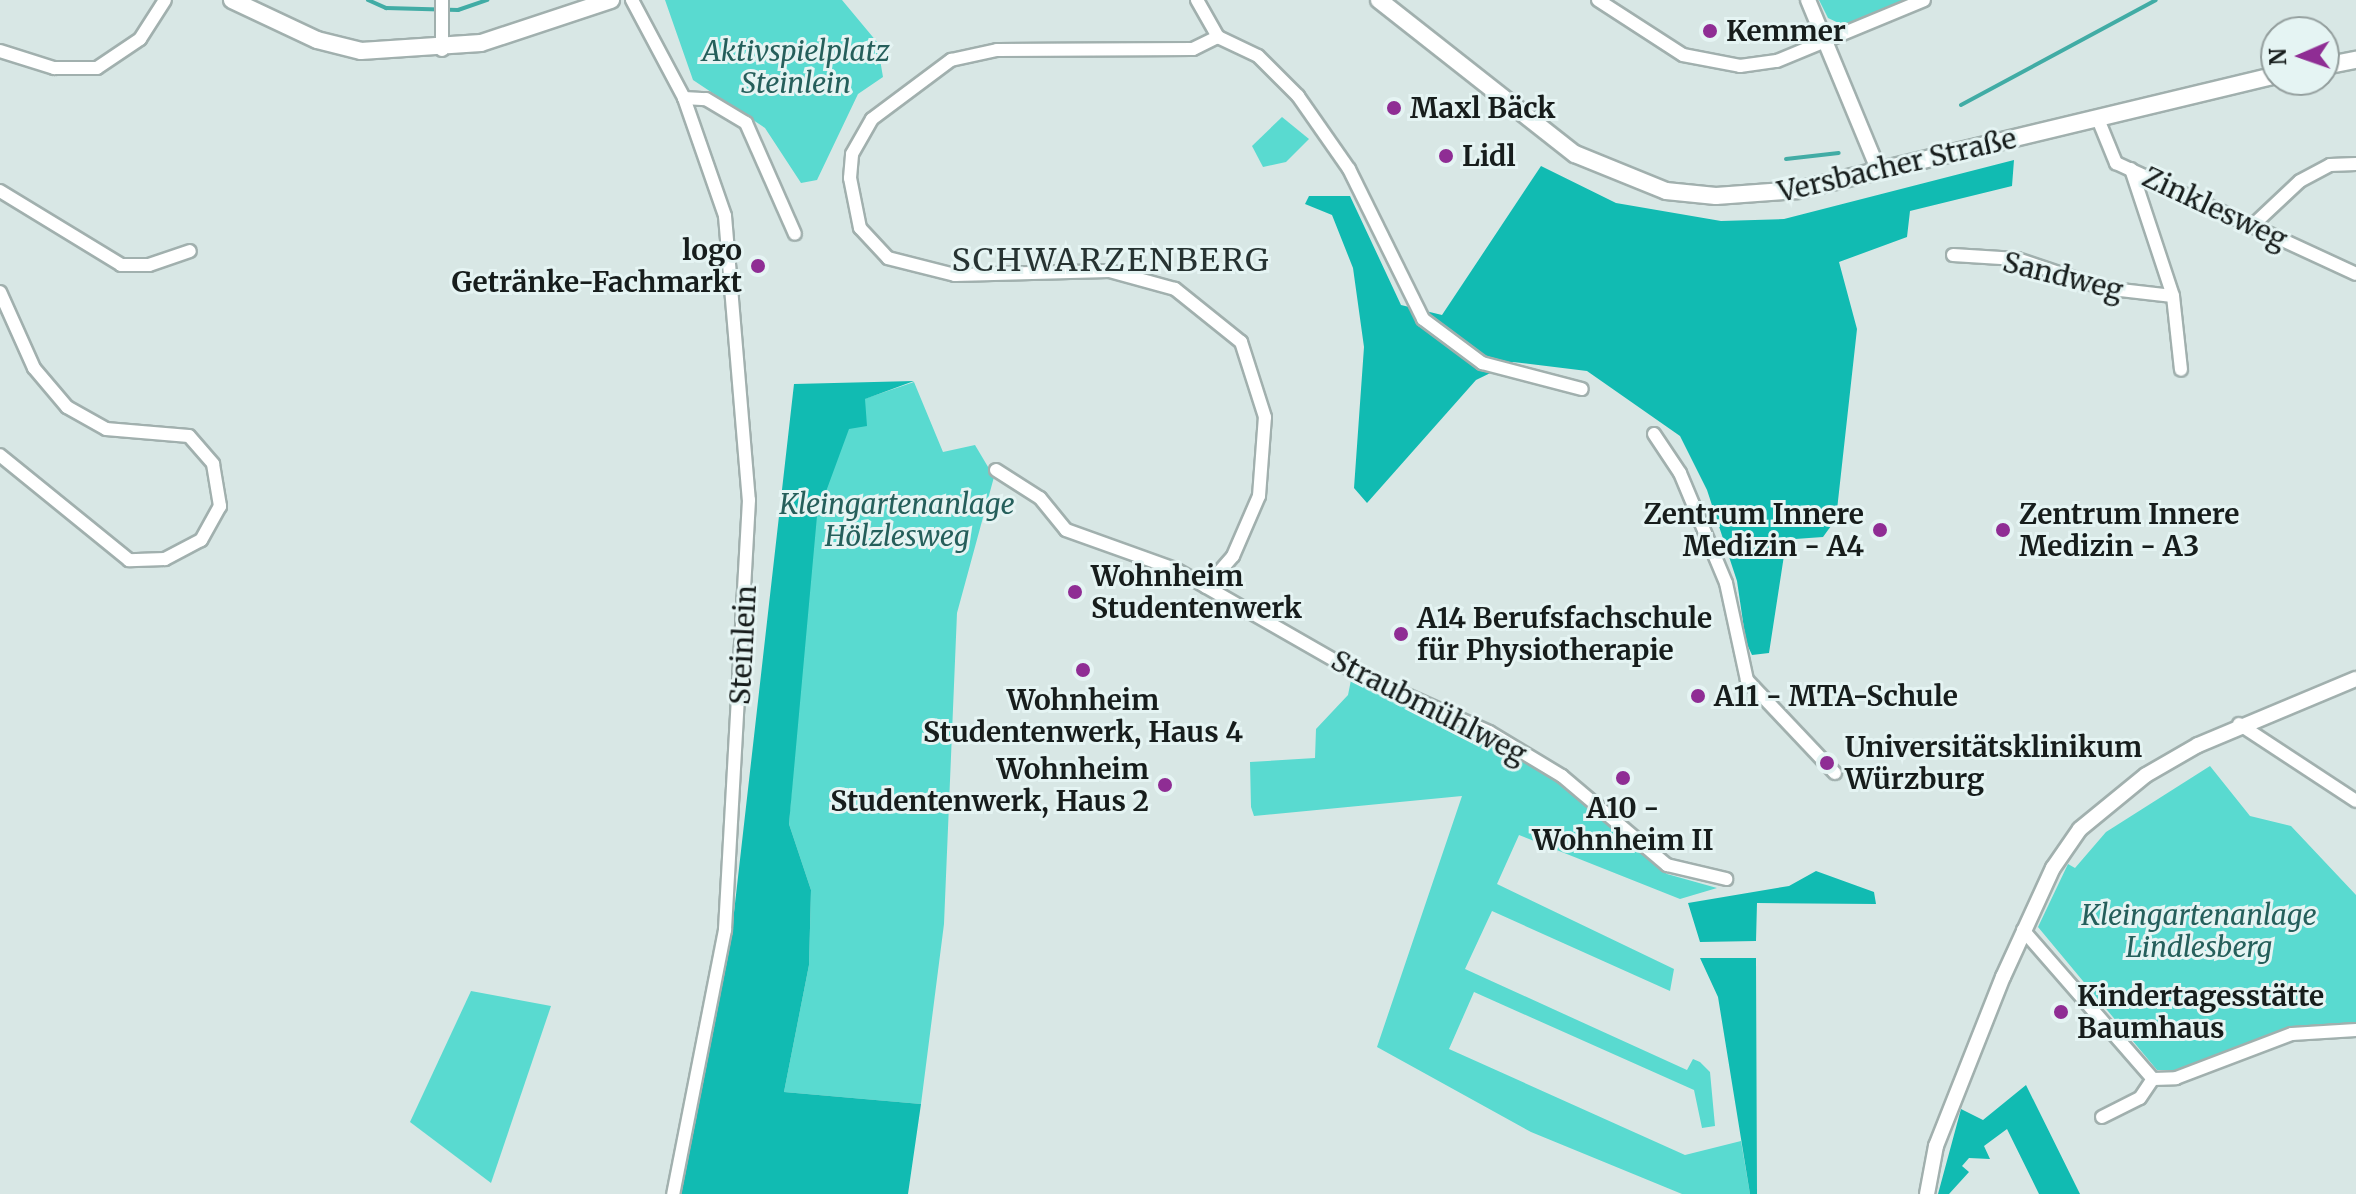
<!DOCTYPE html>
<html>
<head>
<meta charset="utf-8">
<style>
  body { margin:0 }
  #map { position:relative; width:2356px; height:1194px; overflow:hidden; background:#d8e7e5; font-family:Merriweather,serif }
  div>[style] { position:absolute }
  .green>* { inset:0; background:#59dad0 }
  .forest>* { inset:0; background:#11bbb2 }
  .stream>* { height:4px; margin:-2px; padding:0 2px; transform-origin:2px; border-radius:2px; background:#41aca5 }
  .roads { filter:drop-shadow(2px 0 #a1b0ae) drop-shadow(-2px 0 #a1b0ae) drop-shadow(0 2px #a1b0ae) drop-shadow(0 -2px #a1b0ae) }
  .minor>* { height:12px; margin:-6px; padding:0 6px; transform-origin:6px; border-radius:6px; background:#fff }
  .tertiary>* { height:14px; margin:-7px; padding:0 7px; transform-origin:7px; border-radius:7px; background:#fff }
  .secondary>* { height:16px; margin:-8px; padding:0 8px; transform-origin:8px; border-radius:8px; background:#fff }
  .dots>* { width:22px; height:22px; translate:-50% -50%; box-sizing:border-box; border:4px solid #e5f4f3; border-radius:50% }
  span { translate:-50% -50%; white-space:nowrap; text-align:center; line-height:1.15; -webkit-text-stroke:6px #e5f4f3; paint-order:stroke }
  .poi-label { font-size:28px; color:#171d1c; font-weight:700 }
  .left { translate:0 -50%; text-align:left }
  .right { translate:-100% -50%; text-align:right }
  .park-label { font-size:28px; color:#255f5b; font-style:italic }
  .street-label { font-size:28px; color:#171d1c }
  .quarter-label { font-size:32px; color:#273332; letter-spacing:2px }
  .north { position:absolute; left:2260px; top:16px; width:80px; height:80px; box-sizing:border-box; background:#e5f4f3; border:2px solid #939e9d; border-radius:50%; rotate:268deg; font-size:22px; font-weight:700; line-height:32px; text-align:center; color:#171d1c }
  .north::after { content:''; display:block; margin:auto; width:28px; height:36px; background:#8f2d94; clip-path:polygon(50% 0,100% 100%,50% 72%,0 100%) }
</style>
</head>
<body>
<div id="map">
  <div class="green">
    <i style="clip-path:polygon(842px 0,877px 42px,883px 77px,858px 94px,817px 180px,801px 183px,765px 128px,693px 80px,665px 0)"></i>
    <i style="clip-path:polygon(1819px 0,1903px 0,1845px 26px,1828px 18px)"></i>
    <i style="clip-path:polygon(1282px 117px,1309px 139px,1286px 162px,1263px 167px,1252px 146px)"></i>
    <i style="clip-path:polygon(914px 382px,943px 452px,975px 445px,994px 477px,957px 613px,944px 924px,921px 1104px,784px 1092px,809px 965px,811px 890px,789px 824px,814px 488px,864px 399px)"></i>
    <i style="clip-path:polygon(1351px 680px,1484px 736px,1551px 774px,1667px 874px,1717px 888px,1680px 899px,1519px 835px,1497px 884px,1674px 969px,1670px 991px,1492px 911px,1465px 969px,1687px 1070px,1693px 1059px,1700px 1062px,1710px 1072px,1715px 1126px,1702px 1128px,1694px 1090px,1474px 992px,1449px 1049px,1685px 1155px,1741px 1141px,1750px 1194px,1682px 1194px,1531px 1132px,1377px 1047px,1462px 796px,1254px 816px,1251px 807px,1250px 762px,1315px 758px,1316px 729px,1348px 695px)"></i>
    <i style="clip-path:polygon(2210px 766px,2250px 816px,2291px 826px,2356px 895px,2356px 1025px,2289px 1029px,2185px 1070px,2157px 1070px,2038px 927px,2068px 864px,2075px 868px,2106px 832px)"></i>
    <i style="clip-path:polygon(471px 991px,551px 1006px,491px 1183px,410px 1122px)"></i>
  </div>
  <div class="forest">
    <i style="clip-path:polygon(2014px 160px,2012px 186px,1910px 211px,1907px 237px,1839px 262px,1857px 329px,1836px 519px,1823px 537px,1795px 539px,1785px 549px,1769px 653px,1752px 655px,1746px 642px,1737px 581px,1707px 490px,1680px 436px,1587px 371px,1513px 362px,1476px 380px,1367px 503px,1354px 488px,1364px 347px,1353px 268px,1332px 215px,1305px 204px,1309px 196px,1350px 196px,1401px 305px,1442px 315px,1541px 166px,1616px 203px,1721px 221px,1784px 219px)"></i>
    <i style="clip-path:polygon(914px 381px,865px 399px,867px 426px,849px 429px,817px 516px,789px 824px,811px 890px,809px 965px,784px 1092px,921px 1104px,908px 1194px,670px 1194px,732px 930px,794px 384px)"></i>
    <i style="clip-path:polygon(1816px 871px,1874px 892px,1876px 904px,1757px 903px,1756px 941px,1700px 942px,1688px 903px,1789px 886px)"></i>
    <i style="clip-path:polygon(1700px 958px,1756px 958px,1757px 1194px,1750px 1194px,1718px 997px)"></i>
    <i style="clip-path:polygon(2026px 1085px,2080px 1194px,2039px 1194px,2007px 1129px,1984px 1146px,1990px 1159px,1969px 1158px,1962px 1166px,1969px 1172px,1949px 1194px,1938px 1194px,1961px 1109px,1983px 1120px)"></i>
  </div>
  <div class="stream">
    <i style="left:368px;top:0;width:20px;rotate:24deg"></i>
    <i style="left:386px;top:8px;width:72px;rotate:1.6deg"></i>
    <i style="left:458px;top:10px;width:31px;rotate:-19deg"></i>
    <i style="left:1961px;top:105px;width:221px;rotate:-28.3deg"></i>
    <i style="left:1786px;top:159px;width:53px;rotate:-6.5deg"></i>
  </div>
  <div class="roads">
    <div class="minor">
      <i style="left:632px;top:0;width:111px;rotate:62deg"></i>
      <i style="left:684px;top:98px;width:125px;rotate:70.8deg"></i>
      <i style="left:725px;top:216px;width:285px;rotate:85.2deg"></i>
      <i style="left:749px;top:500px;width:431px;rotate:93.2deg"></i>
      <i style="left:725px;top:930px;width:269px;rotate:101.1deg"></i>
      <i style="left:1197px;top:0;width:43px;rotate:60.4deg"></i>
      <i style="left:1218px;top:37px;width:44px;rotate:25.4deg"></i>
      <i style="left:1258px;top:56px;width:57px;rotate:45deg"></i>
      <i style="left:1298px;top:96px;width:89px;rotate:55.1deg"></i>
      <i style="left:1349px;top:169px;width:167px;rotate:63.7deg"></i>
      <i style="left:1423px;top:319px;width:74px;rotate:36.7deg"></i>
      <i style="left:1482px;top:363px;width:103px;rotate:14.6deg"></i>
      <i style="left:1598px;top:0;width:101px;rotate:32.9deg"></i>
      <i style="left:1683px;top:55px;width:58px;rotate:10.9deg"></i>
      <i style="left:1740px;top:66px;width:37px;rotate:-8deg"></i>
      <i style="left:1777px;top:61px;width:159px;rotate:-22.5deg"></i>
      <i style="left:442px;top:50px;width:50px;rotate:-90deg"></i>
      <i style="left:0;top:51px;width:57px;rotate:17.5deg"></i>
      <i style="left:54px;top:68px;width:43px"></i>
      <i style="left:97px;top:68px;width:52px;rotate:-34deg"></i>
      <i style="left:140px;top:39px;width:46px;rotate:-57.3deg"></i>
      <i style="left:684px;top:98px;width:22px;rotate:3deg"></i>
      <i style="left:706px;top:99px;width:47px;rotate:31deg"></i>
      <i style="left:746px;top:123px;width:121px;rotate:66.2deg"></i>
      <i style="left:2098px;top:119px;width:48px;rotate:67.8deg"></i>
      <i style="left:2116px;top:163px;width:264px;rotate:24.8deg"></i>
      <i style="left:2131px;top:169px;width:134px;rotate:71.7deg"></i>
      <i style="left:2173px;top:296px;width:74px;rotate:83.8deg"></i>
      <i style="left:0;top:191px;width:142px;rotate:31.4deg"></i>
      <i style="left:121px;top:265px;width:28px"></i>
      <i style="left:149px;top:265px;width:43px;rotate:-18.9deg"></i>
      <i style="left:2251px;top:227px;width:67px;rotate:-43.2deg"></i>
      <i style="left:2300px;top:181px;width:34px;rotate:-28deg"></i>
      <i style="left:2330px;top:165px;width:26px;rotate:-2deg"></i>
      <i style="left:1953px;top:255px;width:64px;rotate:3.6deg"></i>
      <i style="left:2017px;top:259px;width:91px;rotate:18.6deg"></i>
      <i style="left:2103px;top:288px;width:70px;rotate:6.5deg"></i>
      <i style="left:0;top:292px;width:83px;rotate:65.9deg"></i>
      <i style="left:34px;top:368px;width:51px;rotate:49.8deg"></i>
      <i style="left:67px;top:407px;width:45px;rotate:29.4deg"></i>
      <i style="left:106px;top:429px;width:83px;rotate:4.8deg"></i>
      <i style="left:189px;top:436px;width:37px;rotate:49deg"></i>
      <i style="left:213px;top:464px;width:43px;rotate:80.5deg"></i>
      <i style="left:220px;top:506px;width:39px;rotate:119deg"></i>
      <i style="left:201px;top:540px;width:41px;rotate:152.2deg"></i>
      <i style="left:165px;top:559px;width:36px;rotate:178deg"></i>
      <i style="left:129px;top:560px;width:166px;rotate:-140.9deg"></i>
      <i style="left:1654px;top:434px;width:47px;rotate:56.3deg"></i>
      <i style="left:1680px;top:473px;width:119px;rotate:67.3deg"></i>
      <i style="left:1726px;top:583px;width:99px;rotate:77.8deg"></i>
      <i style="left:1747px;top:680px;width:128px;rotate:46.6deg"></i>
      <i style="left:996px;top:470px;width:52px;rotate:32.5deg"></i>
      <i style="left:1040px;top:498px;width:41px;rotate:50.9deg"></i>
      <i style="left:1066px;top:530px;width:116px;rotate:19.7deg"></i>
      <i style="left:1175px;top:569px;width:207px;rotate:29.8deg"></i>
      <i style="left:1355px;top:672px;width:147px;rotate:24.1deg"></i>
      <i style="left:1489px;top:732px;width:85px;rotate:31.1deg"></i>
      <i style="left:1562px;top:776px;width:138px;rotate:40.3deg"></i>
      <i style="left:1667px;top:865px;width:61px;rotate:13.3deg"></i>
      <i style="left:1206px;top:587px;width:41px;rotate:-48.9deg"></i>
      <i style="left:1233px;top:556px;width:65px;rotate:-66.6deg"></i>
      <i style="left:1259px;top:496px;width:79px;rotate:-85.7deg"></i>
      <i style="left:1265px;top:417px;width:79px;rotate:-107.7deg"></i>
      <i style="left:1241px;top:342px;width:85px;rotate:-141.2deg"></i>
      <i style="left:1175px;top:289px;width:68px;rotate:-164.7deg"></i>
      <i style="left:1109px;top:271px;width:154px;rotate:178.5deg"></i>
      <i style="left:955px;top:275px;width:69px;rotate:-165.8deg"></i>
      <i style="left:888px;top:258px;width:41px;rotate:-133deg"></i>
      <i style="left:860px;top:228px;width:51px;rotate:-101.3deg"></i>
      <i style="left:850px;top:178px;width:24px;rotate:-85deg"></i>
      <i style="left:852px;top:154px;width:40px;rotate:-60.3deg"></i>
      <i style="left:872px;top:119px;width:99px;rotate:-36.8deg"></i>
      <i style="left:951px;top:60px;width:47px;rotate:-12.3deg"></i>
      <i style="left:997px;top:50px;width:196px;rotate:-0.3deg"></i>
      <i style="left:1193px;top:49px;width:28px;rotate:-26deg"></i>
      <i style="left:2239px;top:724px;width:140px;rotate:33.3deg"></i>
      <i style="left:2023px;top:930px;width:198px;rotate:48.9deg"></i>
      <i style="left:2153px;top:1079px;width:23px;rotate:-2deg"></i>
      <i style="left:2176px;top:1078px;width:124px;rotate:-20.8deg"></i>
      <i style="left:2292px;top:1034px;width:64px;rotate:-3.6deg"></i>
      <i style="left:2102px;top:1117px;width:42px;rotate:-26.6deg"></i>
      <i style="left:2140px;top:1098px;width:23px;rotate:-56deg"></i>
    </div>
    <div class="tertiary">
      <i style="left:1808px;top:0;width:185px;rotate:67.5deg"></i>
      <i style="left:1927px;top:1194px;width:49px;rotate:-79.4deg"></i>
      <i style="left:1936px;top:1146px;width:182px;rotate:-68.4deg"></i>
      <i style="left:2003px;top:977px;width:120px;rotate:-65.4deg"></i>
      <i style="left:2053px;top:868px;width:47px;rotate:-55.3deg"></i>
      <i style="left:2080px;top:829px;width:85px;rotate:-39.3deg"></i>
      <i style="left:2146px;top:775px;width:60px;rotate:-30deg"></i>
      <i style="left:2198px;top:745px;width:171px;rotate:-22.7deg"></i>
    </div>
    <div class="secondary">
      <i style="left:232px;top:0;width:94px;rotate:25.2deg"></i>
      <i style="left:317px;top:40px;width:45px;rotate:14deg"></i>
      <i style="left:361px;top:51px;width:120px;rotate:-3.8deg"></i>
      <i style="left:481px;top:43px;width:137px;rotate:-18.3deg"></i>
      <i style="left:1379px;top:0;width:249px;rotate:38.2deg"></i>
      <i style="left:1575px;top:154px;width:98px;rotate:22.1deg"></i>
      <i style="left:1666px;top:191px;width:50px;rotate:5.7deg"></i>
      <i style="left:1716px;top:196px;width:82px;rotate:-4.2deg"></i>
      <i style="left:1798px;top:190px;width:492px;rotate:-13.5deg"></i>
      <i style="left:2324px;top:66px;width:33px;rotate:-11deg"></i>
    </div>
  </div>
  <div class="dots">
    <i style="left:1710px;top:31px;background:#8f2d94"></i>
    <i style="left:1394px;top:108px;background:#8f2d94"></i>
    <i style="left:1446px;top:156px;background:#8f2d94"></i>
    <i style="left:758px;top:266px;background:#8f2d94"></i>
    <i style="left:1880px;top:530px;background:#8f2d94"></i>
    <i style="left:2003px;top:530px;background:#8f2d94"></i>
    <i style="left:1075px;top:592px;background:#8f2d94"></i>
    <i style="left:1401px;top:634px;background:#8f2d94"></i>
    <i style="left:1083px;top:670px;background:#8f2d94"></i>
    <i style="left:1698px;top:696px;background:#8f2d94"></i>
    <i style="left:1827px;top:763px;background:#8f2d94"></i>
    <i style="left:1623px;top:778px;background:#8f2d94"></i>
    <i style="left:1165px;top:785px;background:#8f2d94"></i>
    <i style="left:2061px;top:1012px;background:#8f2d94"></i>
  </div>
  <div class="poi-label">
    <span class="left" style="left:1726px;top:31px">Kemmer</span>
    <span class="left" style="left:1410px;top:108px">Maxl Bäck</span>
    <span class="left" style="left:1462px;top:156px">Lidl</span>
    <span class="right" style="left:742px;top:266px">logo<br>Getränke-Fachmarkt</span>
    <span class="right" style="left:1864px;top:530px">Zentrum Innere<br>Medizin - A4</span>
    <span class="left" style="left:2019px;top:530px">Zentrum Innere<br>Medizin - A3</span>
    <span class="left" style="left:1091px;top:592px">Wohnheim<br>Studentenwerk</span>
    <span class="left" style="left:1417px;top:634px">A14 Berufsfachschule<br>für Physiotherapie</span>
    <span class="left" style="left:1714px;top:696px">A11 - MTA-Schule</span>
    <span style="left:1083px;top:716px">Wohnheim<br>Studentenwerk, Haus 4</span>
    <span class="left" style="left:1845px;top:763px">Universitätsklinikum<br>Würzburg</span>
    <span class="right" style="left:1149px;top:785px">Wohnheim<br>Studentenwerk, Haus 2</span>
    <span style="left:1623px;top:824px">A10 -<br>Wohnheim II</span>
    <span class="left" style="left:2077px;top:1012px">Kindertagesstätte<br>Baumhaus</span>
  </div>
  <div class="park-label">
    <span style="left:796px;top:67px">Aktivspielplatz<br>Steinlein</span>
    <span style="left:897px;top:520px">Kleingartenanlage<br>Hölzlesweg</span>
    <span style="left:2199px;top:931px">Kleingartenanlage<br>Lindlesberg</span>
  </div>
  <div class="street-label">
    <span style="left:1897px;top:165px;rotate:-13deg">Versbacher Straße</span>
    <span style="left:2215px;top:208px;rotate:25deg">Zinklesweg</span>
    <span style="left:2063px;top:276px;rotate:14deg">Sandweg</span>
    <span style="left:743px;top:645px;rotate:-87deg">Steinlein</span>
    <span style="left:1429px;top:707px;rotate:27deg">Straubmühlweg</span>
  </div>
  <div class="quarter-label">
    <span style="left:1111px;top:260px">SCHWARZENBERG</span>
  </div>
  <div class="north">N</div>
</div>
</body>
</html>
